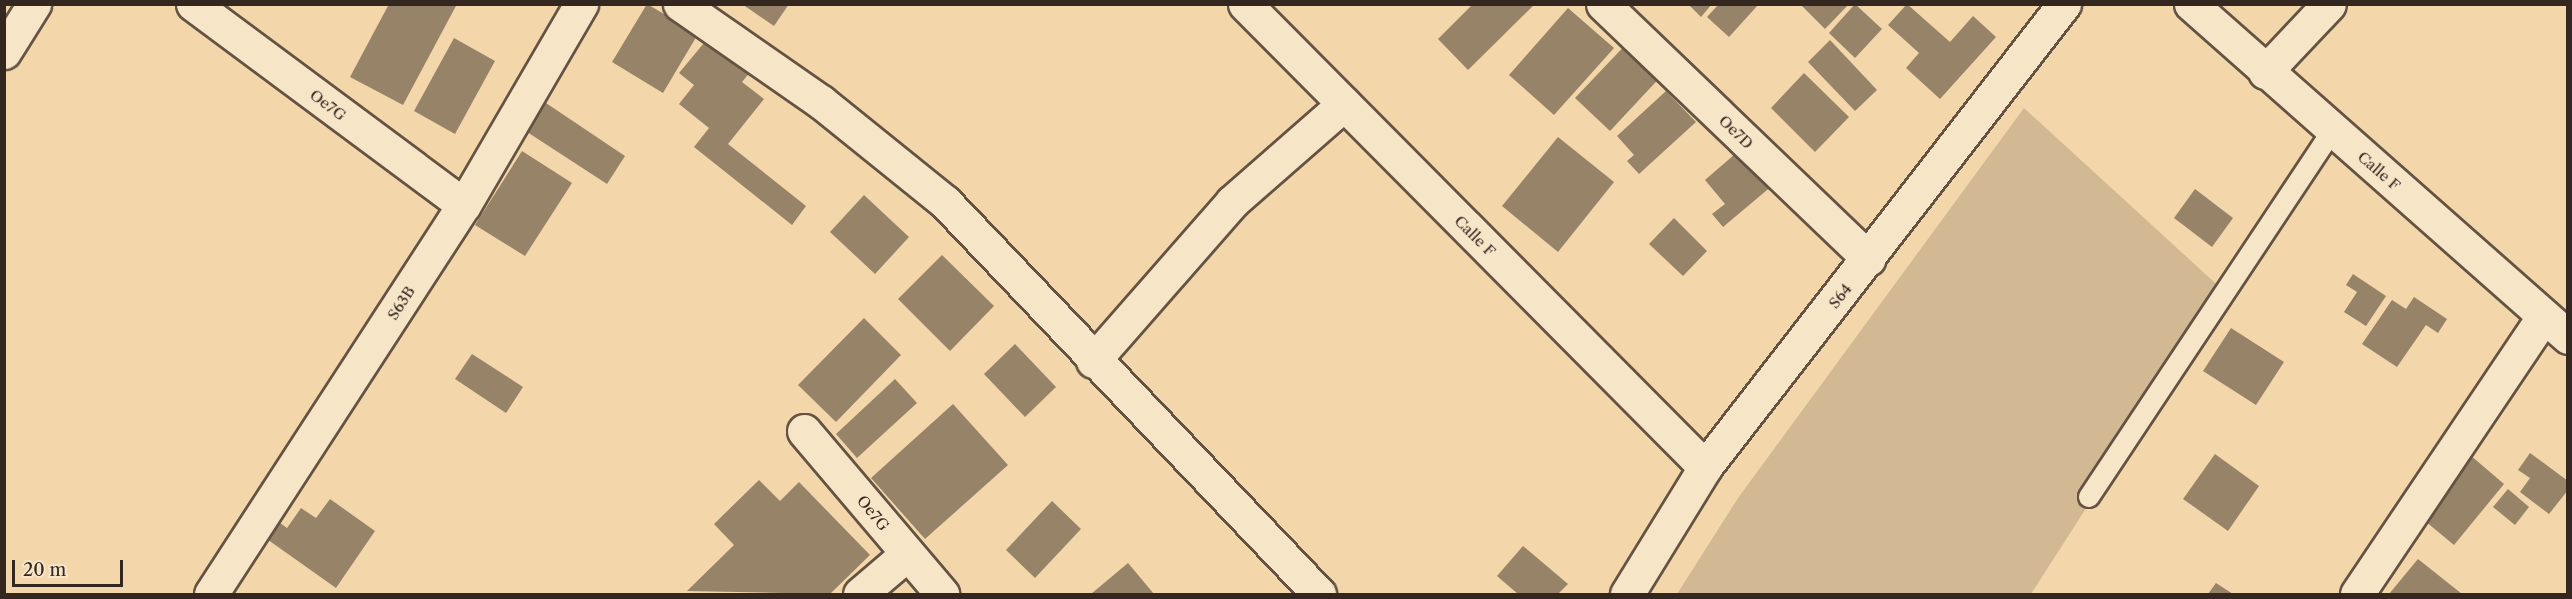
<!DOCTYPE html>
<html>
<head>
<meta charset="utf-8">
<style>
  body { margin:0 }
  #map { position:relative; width:2572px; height:599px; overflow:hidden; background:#f3d7ab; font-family:"Libre Caslon Text",serif }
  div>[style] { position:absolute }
  .green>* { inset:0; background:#d3b993 }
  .building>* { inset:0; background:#978368 }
  .roads { filter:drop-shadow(2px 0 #645343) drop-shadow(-2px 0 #645343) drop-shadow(0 2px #645343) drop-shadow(0 -2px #645343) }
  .service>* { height:20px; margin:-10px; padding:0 10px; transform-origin:10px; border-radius:10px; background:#f7e5c8 }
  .minor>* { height:33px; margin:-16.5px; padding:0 16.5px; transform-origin:16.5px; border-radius:16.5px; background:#f7e5c8 }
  span { translate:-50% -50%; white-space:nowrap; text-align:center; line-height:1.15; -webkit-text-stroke:4.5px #f7e5c8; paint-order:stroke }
  .street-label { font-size:15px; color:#342720 }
  .frame { position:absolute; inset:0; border:6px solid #342720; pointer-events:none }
  .scale { position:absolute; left:12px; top:560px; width:111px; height:27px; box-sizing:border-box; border:3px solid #342720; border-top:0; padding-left:8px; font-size:18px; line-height:21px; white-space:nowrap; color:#342720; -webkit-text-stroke:4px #f7e5c8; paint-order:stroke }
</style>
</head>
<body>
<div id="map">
  <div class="green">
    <i style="clip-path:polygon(2024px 108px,2225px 292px,2031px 594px,1677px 594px,1738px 498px)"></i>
  </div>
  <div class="building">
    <i style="clip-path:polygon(389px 4px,457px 4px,403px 105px,350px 77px)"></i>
    <i style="clip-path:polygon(647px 4px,698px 34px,663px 93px,612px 62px)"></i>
    <i style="clip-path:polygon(742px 4px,789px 4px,774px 26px)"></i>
    <i style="clip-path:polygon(1473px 4px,1535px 4px,1468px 70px,1438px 39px)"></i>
    <i style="clip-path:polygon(1688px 4px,1712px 4px,1701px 17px)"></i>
    <i style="clip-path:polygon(1800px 4px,1849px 4px,1825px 29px)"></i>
    <i style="clip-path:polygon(1855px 4px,1882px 29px,1855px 58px,1829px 33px)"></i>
    <i style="clip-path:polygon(1907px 4px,1950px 42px,1973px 16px,1996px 37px,1940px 99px,1906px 68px,1919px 53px,1888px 25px)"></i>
    <i style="clip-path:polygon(1718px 5px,1758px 5px,1729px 37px,1707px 17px)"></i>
    <i style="clip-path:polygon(1568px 8px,1614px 48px,1554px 115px,1509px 75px)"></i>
    <i style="clip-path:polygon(709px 37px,751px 71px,742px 82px,764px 99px,728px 144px,806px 206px,792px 225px,694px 147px,709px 128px,679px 104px,694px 85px,679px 73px)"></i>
    <i style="clip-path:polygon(454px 38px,495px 61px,455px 134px,414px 111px)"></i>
    <i style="clip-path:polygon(1632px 38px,1667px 70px,1610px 131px,1575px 98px)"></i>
    <i style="clip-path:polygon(1830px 40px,1877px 90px,1855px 111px,1808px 62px)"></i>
    <i style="clip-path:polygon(1804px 73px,1849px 117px,1815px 152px,1771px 108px)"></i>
    <i style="clip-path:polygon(1666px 91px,1696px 122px,1639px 174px,1627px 161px,1634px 155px,1617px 136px)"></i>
    <i style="clip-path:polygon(543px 101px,625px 156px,607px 184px,524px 130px)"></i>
    <i style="clip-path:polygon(1558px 137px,1614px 182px,1558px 252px,1502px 206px)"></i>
    <i style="clip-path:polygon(1742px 148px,1773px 185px,1723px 227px,1712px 214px,1725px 204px,1705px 180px)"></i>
    <i style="clip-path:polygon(522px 151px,572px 183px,525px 256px,475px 225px)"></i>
    <i style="clip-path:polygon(2195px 189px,2233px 218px,2212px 247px,2174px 218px)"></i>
    <i style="clip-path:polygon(864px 195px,909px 237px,875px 274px,830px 232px)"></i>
    <i style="clip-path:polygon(1674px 218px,1707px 251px,1683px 276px,1649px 244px)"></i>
    <i style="clip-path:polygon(942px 255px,994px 306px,950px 351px,898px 299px)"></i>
    <i style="clip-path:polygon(2353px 274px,2386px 296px,2366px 326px,2344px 312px,2357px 292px,2346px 285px)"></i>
    <i style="clip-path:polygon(2414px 297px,2447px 319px,2438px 333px,2426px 325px,2397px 367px,2362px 344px,2392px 300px,2406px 309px)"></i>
    <i style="clip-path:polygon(864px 318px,901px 355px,836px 422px,798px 385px)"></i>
    <i style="clip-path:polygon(2231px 328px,2284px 362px,2256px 405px,2203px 371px)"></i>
    <i style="clip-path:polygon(1015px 344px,1056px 387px,1025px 417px,984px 374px)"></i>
    <i style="clip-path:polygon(472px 354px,523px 387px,506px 413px,455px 379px)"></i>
    <i style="clip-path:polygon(895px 379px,917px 403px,857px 458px,836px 434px)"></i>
    <i style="clip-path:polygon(953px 404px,1008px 465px,925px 539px,871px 478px)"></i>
    <i style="clip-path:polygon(2530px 453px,2568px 481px,2568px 490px,2549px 514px,2520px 492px,2530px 478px,2518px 470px)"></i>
    <i style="clip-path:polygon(2215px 454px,2259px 486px,2228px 531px,2183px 499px)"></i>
    <i style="clip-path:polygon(2470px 455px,2504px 484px,2454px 545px,2419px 516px)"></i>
    <i style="clip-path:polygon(759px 480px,780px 501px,799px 482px,870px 555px,830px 594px,687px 591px,734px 545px,714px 524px)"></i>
    <i style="clip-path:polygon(2508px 489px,2529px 507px,2515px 525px,2493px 507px)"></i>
    <i style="clip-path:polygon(330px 499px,375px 531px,336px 588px,264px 537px,276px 520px,287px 528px,301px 508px,316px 518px)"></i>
    <i style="clip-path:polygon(1052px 501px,1081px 529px,1035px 578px,1006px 550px)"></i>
    <i style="clip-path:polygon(1523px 546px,1568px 584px,1558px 594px,1518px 594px,1497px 576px)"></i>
    <i style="clip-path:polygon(2418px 559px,2462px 594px,2389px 594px)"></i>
    <i style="clip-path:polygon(1128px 563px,1154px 594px,1091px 594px)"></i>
    <i style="clip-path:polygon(2216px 583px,2233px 594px,2208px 594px)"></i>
  </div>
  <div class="roads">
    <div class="service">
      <i style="left:2089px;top:497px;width:439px;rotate:-56.4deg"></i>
    </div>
    <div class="minor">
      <i style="left:193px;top:4px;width:337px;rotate:36.6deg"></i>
      <i style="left:680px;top:4px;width:172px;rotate:34.8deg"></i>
      <i style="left:821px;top:102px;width:159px;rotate:38.9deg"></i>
      <i style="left:945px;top:202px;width:542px;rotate:46.35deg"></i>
      <i style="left:1245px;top:4px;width:653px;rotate:45.19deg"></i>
      <i style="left:1603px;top:4px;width:368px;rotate:43.8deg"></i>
      <i style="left:2191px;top:4px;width:503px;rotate:41.45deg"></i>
      <i style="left:4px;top:52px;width:57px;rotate:-58deg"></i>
      <i style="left:2265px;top:72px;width:93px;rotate:-46.7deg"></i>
      <i style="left:1093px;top:361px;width:211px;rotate:-48.8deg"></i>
      <i style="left:1232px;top:202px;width:149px;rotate:-41.2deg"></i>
      <i style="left:804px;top:431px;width:214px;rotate:49.7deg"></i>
      <i style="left:211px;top:594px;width:464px;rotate:-57deg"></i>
      <i style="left:464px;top:205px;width:233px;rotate:-59.8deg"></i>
      <i style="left:860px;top:594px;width:62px;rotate:-40.4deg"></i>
      <i style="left:1627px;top:594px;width:149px;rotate:-58.4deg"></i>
      <i style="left:1705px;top:467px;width:586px;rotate:-52.21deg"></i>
      <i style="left:2357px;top:594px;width:335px;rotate:-56.1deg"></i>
    </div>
  </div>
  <div class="street-label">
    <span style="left:328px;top:105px;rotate:37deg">Oe7G</span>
    <span style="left:1736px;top:132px;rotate:44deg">Oe7D</span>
    <span style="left:2379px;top:171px;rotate:41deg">Calle F</span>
    <span style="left:1475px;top:236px;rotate:45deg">Calle F</span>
    <span style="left:1840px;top:296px;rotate:-52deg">S64</span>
    <span style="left:401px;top:303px;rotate:-57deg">S63B</span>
    <span style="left:873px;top:513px;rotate:50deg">Oe7G</span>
  </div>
  <div class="frame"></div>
  <div class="scale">20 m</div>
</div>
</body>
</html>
